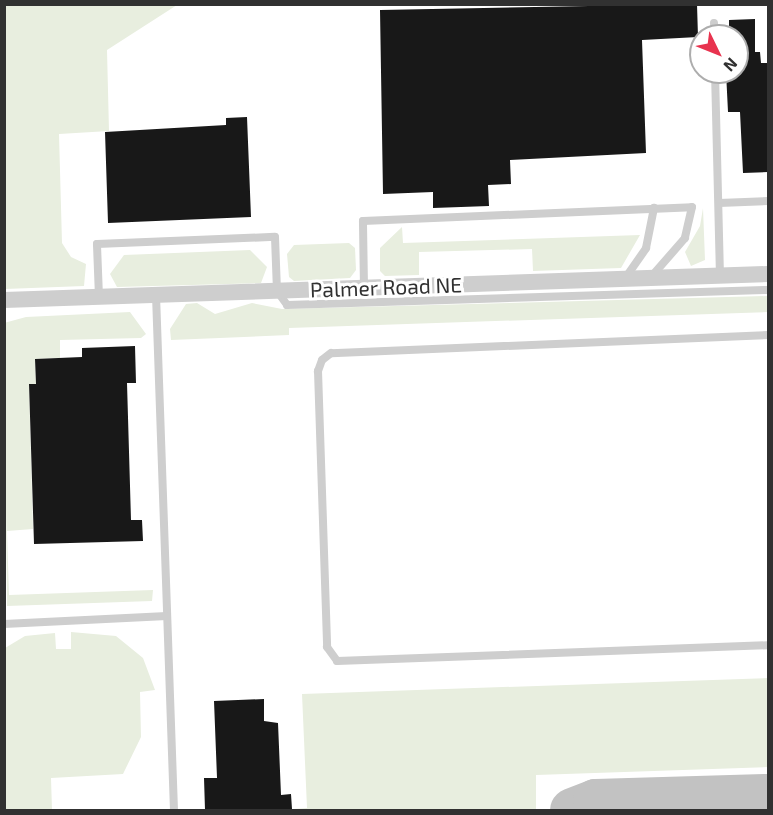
<!DOCTYPE html>
<html>
<head>
<meta charset="utf-8">
<style>
  body { margin:0 }
  #map { position:relative; width:773px; height:815px; overflow:hidden; background:#fff; font-family:"Exo 2",sans-serif }
  div>[style] { position:absolute }
  .green>* { inset:0; background:#e8eedf }
  .taxiway>* { height:45px; margin:-22.5px; padding:0 22.5px; transform-origin:22.5px; border-radius:22.5px; background:#c2c2c2 }
  .building>* { inset:0; background:#181818 }
  .service>* { height:8px; margin:-4px; padding:0 4px; transform-origin:4px; border-radius:4px; background:#cecece }
  .minor>* { height:16px; margin:-8px; padding:0 8px; transform-origin:8px; border-radius:8px; background:#cecece }
  span { translate:-50% -50%; white-space:nowrap; text-align:center; line-height:1.15; -webkit-text-stroke:6px #fff; paint-order:stroke }
  .street-label { font-size:21px; color:#313131 }
  .frame { position:absolute; inset:0; border:6px solid #313131; pointer-events:none }
  .north { position:absolute; left:689px; top:24px; width:60px; height:60px; box-sizing:border-box; background:#fff; border:2px solid #adadad; border-radius:50%; rotate:133deg; font-size:16px; font-weight:700; line-height:24px; text-align:center; color:#313131 }
  .north::after { content:''; display:block; margin:auto; width:21px; height:27px; background:#e8334f; clip-path:polygon(50% 0,100% 100%,50% 72%,0 100%) }
</style>
</head>
<body>
<div id="map">
  <div class="green">
    <i style="clip-path:polygon(4px 5px,177px 5px,107px 50px,109px 131px,59px 134px,62px 243px,71px 257px,86px 264px,84px 286px,5px 289px)"></i>
    <i style="clip-path:polygon(703px 208px,705px 260px,691px 266px,685px 252px,700px 226px)"></i>
    <i style="clip-path:polygon(402px 227px,403px 243px,640px 235px,621px 268px,533px 271px,532px 249px,419px 252px,419px 275px,385px 276px,380px 271px,380px 248px)"></i>
    <i style="clip-path:polygon(349px 243px,355px 248px,356px 270px,350px 278px,294px 281px,289px 277px,287px 254px,294px 245px)"></i>
    <i style="clip-path:polygon(250px 250px,267px 267px,261px 283px,117px 287px,110px 274px,124px 255px)"></i>
    <i style="clip-path:polygon(768px 296px,768px 312px,289px 328px,289px 335px,171px 340px,170px 329px,186px 304px,197px 303px,215px 314px,252px 303px,282px 309px)"></i>
    <i style="clip-path:polygon(130px 312px,146px 334px,141px 338px,60px 340px,60px 358px,35px 359px,36px 384px,29px 385px,33px 529px,7px 531px,9px 595px,153px 590px,152px 601px,7px 606px,4px 323px,26px 317px)"></i>
    <i style="clip-path:polygon(71px 632px,116px 636px,143px 658px,155px 690px,140px 692px,141px 737px,123px 774px,51px 778px,52px 810px,5px 810px,5px 648px,25px 636px,55px 633px,56px 649px,71px 649px)"></i>
    <i style="clip-path:polygon(768px 678px,768px 767px,536px 775px,536px 810px,279px 810px,307px 808px,302px 694px)"></i>
  </div>
  <div class="taxiway">
    <i style="left:572px;top:810px;width:25px;rotate:-21deg"></i>
    <i style="left:595px;top:801px;width:173px;rotate:-1.7deg"></i>
  </div>
  <div class="building">
    <i style="clip-path:polygon(697px 4px,698px 37px,642px 40px,646px 153px,510px 160px,511px 184px,488px 185px,489px 206px,433px 208px,433px 192px,383px 194px,380px 10px)"></i>
    <i style="clip-path:polygon(755px 19px,755px 52px,760px 52px,761px 63px,768px 63px,768px 172px,743px 173px,740px 112px,728px 112px,726px 72px,737px 72px,737px 36px,729px 36px,729px 20px)"></i>
    <i style="clip-path:polygon(247px 117px,251px 217px,108px 223px,105px 132px,226px 125px,226px 118px)"></i>
    <i style="clip-path:polygon(135px 346px,136px 383px,127px 383px,131px 520px,142px 520px,143px 541px,34px 544px,29px 384px,36px 384px,35px 359px,82px 357px,82px 348px)"></i>
    <i style="clip-path:polygon(264px 699px,264px 721px,278px 723px,281px 795px,291px 794px,292px 809px,205px 810px,204px 778px,217px 778px,214px 701px)"></i>
  </div>
  <div class="service">
    <i style="left:714px;top:23px;width:13px;rotate:86deg"></i>
    <i style="left:715px;top:72px;width:203px;rotate:88.6deg"></i>
    <i style="left:719px;top:203px;width:49px;rotate:-2.3deg"></i>
    <i style="left:626px;top:277px;width:35px;rotate:-55deg"></i>
    <i style="left:646px;top:248px;width:41px;rotate:-78.7deg"></i>
    <i style="left:364px;top:288px;width:67px;rotate:-90.9deg"></i>
    <i style="left:363px;top:221px;width:329px;rotate:-2.4deg"></i>
    <i style="left:692px;top:207px;width:32px;rotate:103deg"></i>
    <i style="left:685px;top:238px;width:50px;rotate:131deg"></i>
    <i style="left:156px;top:295px;width:515px;rotate:88deg"></i>
    <i style="left:99px;top:297px;width:53px;rotate:-92.2deg"></i>
    <i style="left:97px;top:244px;width:178px;rotate:-2.3deg"></i>
    <i style="left:275px;top:237px;width:54px;rotate:87.9deg"></i>
    <i style="left:277px;top:291px;width:17px;rotate:54deg"></i>
    <i style="left:287px;top:305px;width:481px;rotate:-1.8deg"></i>
    <i style="left:768px;top:335px;width:437px;rotate:177.6deg"></i>
    <i style="left:331px;top:353px;width:11px;rotate:142deg"></i>
    <i style="left:322px;top:360px;width:12px;rotate:110deg"></i>
    <i style="left:318px;top:371px;width:276px;rotate:88.1deg"></i>
    <i style="left:327px;top:647px;width:17px;rotate:54deg"></i>
    <i style="left:337px;top:661px;width:431px;rotate:-2.1deg"></i>
    <i style="left:4px;top:624px;width:163px;rotate:-2.8deg"></i>
  </div>
  <div class="minor">
    <i style="left:4px;top:300px;width:764px;rotate:-1.95deg"></i>
  </div>
  <div class="street-label">
    <span style="left:386px;top:287px;rotate:-2deg">Palmer Road NE</span>
  </div>
  <div class="frame"></div>
  <div class="north">N</div>
</div>
</body>
</html>
